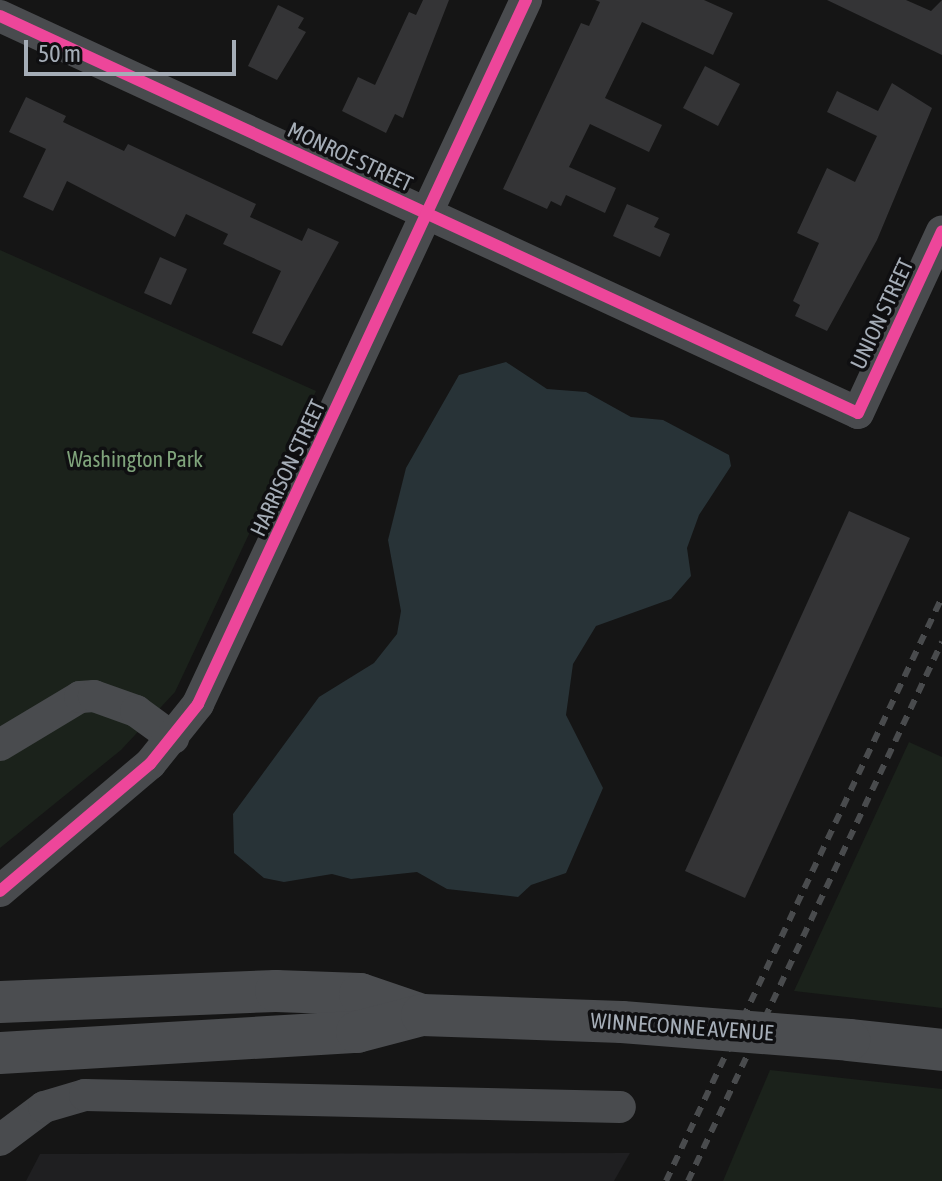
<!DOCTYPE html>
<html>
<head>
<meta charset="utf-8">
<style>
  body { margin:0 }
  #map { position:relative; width:942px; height:1181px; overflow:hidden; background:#151515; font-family:"Asap Condensed",sans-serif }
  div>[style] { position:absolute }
  .built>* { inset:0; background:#1f1f21 }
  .green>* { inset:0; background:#1b221b }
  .water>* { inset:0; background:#283337 }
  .building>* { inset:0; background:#343436 }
  .minor>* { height:32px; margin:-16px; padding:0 16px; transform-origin:16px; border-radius:16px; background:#494b4e }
  .major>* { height:42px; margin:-21px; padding:0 21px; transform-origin:21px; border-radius:21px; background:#4b4d50 }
  .rail>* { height:6px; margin-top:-3px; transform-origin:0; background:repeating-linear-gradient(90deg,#494b4d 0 10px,transparent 0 18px) }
  .major-bridge>* { height:42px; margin:-21px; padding:0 21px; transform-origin:21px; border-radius:21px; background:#4b4d50 }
  .cycleway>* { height:12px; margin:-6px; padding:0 6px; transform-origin:6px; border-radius:6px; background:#ed469a }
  span { translate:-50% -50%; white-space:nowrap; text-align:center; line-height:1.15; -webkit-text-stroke:7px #0f0f11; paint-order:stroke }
  .street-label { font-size:22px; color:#a5adb7 }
  .park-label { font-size:22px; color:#7fa37b }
  .scale { position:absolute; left:24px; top:40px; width:212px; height:36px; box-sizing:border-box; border:4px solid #a5adb7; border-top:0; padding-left:10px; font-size:24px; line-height:28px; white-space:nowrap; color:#a5adb7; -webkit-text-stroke:6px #0f0f11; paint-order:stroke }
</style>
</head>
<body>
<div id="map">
  <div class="built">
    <i style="clip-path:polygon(630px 1153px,614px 1181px,26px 1181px,40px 1154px)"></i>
  </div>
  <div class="green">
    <i style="clip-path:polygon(0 250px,316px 391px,175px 692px,121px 750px,0 848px)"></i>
    <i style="clip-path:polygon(909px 742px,942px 757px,942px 1008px,794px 991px)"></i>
    <i style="clip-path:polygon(770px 1070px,942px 1089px,942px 1181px,723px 1181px)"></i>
  </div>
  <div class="water">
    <i style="clip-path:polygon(506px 362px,547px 389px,586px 392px,631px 417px,663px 420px,729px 455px,731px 466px,699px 515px,687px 548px,691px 576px,671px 599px,596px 626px,573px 664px,566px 715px,603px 788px,566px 873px,531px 885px,518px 897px,447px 889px,417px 872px,351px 879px,332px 874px,284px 882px,264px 878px,234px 853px,233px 814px,319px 697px,374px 663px,397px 634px,401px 611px,388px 540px,406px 468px,459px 375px)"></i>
  </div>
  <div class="building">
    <i style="clip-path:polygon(423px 0,449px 0,403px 118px,395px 114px,386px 133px,342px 111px,358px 77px,375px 85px,409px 12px,416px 15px)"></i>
    <i style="clip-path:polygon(595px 0,704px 0,733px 13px,713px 55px,642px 22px,605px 98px,662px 125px,649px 152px,590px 124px,569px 167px,616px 188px,605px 213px,566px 195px,561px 206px,551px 201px,547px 209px,503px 189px,581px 23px,589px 26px,600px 2px)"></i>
    <i style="clip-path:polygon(827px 0,906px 0,931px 11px,942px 0,942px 55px)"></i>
    <i style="clip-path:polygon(278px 5px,304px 18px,298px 28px,306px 32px,277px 80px,248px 66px)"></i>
    <i style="clip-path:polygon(705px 66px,740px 84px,718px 126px,683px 108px)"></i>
    <i style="clip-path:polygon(892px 83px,932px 108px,877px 240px,827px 331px,795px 316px,800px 305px,793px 301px,819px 243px,797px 233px,827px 168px,855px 182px,877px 136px,827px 112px,837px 91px,878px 111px)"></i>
    <i style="clip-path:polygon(26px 97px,66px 116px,63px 122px,124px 151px,128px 144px,256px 204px,250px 217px,302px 241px,308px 228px,339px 242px,282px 346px,252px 333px,281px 271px,223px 244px,228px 234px,186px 214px,175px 237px,67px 181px,53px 211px,23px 197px,46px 149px,9px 132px)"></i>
    <i style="clip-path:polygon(627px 204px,659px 218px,654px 227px,670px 234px,660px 257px,613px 236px)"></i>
    <i style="clip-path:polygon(160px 257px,187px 269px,171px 305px,144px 293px)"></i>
    <i style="clip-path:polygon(849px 511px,910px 538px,745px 898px,685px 871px)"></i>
  </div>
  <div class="minor">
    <i style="left:0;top:16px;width:945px;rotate:24.83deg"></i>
    <i style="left:858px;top:413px;width:200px;rotate:-65.2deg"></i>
    <i style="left:0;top:745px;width:93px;rotate:-31deg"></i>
    <i style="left:80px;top:697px;width:14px;rotate:-4deg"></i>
    <i style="left:94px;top:696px;width:45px;rotate:19.7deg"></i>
    <i style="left:136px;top:711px;width:46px;rotate:36.1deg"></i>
    <i style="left:0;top:891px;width:197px;rotate:-40.3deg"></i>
    <i style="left:150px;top:764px;width:77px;rotate:-51.3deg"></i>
    <i style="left:198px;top:704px;width:777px;rotate:-65.02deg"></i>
    <i style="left:0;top:1140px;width:55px;rotate:-36.9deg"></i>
    <i style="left:44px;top:1107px;width:43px;rotate:-16.3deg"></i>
    <i style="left:85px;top:1095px;width:535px;rotate:1.28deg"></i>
  </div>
  <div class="major">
    <i style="left:0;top:1002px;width:276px;rotate:-2.3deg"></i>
    <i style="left:276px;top:991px;width:84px;rotate:2deg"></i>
    <i style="left:360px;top:994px;width:65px;rotate:18.7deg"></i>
    <i style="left:849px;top:1040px;width:94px;rotate:6.1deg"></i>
    <i style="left:0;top:1053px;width:358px;rotate:-3.4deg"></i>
    <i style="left:357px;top:1032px;width:67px;rotate:-14.7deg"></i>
  </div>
  <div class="rail">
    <i style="left:666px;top:1181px;width:646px;rotate:-64.7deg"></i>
    <i style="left:688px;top:1181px;width:596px;rotate:-64.77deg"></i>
  </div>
  <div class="major-bridge">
    <i style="left:422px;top:1015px;width:200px;rotate:2deg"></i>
    <i style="left:622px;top:1022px;width:228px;rotate:4.5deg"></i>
  </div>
  <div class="cycleway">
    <i style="left:0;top:16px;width:945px;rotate:24.83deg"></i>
    <i style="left:858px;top:413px;width:200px;rotate:-65.2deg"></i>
    <i style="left:0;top:891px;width:197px;rotate:-40.3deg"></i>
    <i style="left:150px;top:764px;width:77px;rotate:-51.3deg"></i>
    <i style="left:198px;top:704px;width:777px;rotate:-65.02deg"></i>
  </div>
  <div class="street-label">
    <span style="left:350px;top:157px;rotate:25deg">MONROE STREET</span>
    <span style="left:882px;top:314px;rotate:-65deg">UNION STREET</span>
    <span style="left:288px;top:468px;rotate:-65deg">HARRISON STREET</span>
    <span style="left:682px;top:1027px;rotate:4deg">WINNECONNE AVENUE</span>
  </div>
  <div class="park-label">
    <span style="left:135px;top:460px">Washington Park</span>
  </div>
  <div class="scale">50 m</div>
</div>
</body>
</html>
